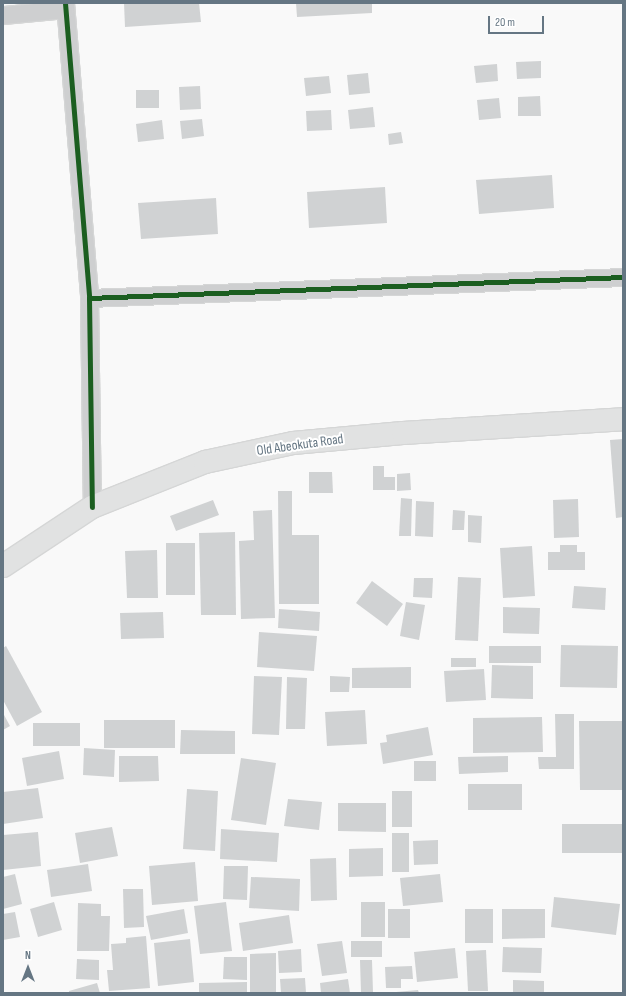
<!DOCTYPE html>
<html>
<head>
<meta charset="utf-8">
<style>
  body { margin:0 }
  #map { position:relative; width:626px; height:996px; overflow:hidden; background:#f9f9f9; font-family:"Sofia Sans Condensed",sans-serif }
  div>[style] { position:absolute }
  .building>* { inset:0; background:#d0d2d3 }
  .roads { filter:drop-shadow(1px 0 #d5d6d6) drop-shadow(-1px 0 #d5d6d6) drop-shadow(0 1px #d5d6d6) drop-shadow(0 -1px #d5d6d6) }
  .minor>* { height:17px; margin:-8.5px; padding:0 8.5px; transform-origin:8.5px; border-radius:8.5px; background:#cecfd0 }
  .trunk>* { height:22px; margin:-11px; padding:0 11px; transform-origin:11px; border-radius:11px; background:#e1e2e2 }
  .cycleway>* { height:5px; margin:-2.5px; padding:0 2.5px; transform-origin:2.5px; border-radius:2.5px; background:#1b5e20 }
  span { translate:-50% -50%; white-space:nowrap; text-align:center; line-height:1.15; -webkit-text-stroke:4px #fff; paint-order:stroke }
  .street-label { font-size:14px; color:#657683 }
  .frame { position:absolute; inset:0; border:4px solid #657683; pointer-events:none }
  .north { position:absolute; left:8px; top:948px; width:40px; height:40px; -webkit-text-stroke:3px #fff; paint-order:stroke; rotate:0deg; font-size:11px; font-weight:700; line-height:16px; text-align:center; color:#657683 }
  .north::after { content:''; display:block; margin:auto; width:14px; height:18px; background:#657683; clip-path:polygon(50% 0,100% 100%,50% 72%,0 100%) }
  .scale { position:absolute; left:488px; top:16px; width:56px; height:18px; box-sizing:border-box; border:2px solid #657683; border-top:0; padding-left:5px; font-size:12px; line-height:14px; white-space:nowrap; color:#657683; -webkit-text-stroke:3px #fff; paint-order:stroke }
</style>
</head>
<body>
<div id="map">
  <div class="building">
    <i style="clip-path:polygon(124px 3px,199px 3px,201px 22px,125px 27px)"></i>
    <i style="clip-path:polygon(296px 3px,372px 3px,372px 13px,297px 17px)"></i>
    <i style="clip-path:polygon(541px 61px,541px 78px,517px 79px,516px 62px)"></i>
    <i style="clip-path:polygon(497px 64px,498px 81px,476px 83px,474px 66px)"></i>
    <i style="clip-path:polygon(368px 73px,370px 93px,349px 95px,347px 75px)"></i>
    <i style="clip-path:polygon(329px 76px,331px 93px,306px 96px,304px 78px)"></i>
    <i style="clip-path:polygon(200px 86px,201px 109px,180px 110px,179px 87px)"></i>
    <i style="clip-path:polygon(136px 90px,159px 90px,159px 108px,136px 108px)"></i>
    <i style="clip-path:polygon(540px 96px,541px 116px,518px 116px,518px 97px)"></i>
    <i style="clip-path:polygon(499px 98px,501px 118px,479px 120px,477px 100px)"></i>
    <i style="clip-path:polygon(373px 107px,375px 127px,350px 129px,348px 110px)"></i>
    <i style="clip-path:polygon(331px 110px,332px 130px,307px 131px,306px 111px)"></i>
    <i style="clip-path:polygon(202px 119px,204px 136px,182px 139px,180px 121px)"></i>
    <i style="clip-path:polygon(162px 120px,164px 139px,138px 142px,136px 124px)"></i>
    <i style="clip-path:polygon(401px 132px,403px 143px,389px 145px,388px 134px)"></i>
    <i style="clip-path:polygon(552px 175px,554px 208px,479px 214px,476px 180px)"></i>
    <i style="clip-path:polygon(385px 187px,387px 223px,309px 228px,307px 192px)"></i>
    <i style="clip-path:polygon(216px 198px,218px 234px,141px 239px,138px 203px)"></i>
    <i style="clip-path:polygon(623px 439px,623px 517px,616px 518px,610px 440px)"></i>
    <i style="clip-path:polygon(373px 466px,384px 466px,384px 477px,395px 477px,395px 490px,373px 490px)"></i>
    <i style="clip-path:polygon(309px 472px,332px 472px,333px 493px,309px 493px)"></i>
    <i style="clip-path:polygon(410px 473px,411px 490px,397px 491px,397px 474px)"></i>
    <i style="clip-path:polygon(278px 491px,292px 491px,292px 535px,319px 535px,319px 604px,279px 604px)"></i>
    <i style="clip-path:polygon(401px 498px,412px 499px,411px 536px,399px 536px)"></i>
    <i style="clip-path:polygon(578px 499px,579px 537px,554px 538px,553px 500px)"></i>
    <i style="clip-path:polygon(213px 500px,219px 515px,176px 531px,170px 516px)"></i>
    <i style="clip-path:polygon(416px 501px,434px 502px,433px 537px,415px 536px)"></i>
    <i style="clip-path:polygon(272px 510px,275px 618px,241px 619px,239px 541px,254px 540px,253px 511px)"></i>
    <i style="clip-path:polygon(453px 510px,465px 511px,464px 530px,452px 530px)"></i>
    <i style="clip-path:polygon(468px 515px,482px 516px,481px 543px,468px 542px)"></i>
    <i style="clip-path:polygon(235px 532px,236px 615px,201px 615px,199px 533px)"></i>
    <i style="clip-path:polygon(166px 543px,195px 543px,195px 595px,166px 595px)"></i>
    <i style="clip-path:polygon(560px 545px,577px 545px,577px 552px,585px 552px,585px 570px,548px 570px,548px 552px,560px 552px)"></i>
    <i style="clip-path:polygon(532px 546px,535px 596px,503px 598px,500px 548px)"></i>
    <i style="clip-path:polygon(157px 550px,158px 598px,127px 598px,125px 551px)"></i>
    <i style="clip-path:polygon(458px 577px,481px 578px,478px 641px,455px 640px)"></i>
    <i style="clip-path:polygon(414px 578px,433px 578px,432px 598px,413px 597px)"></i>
    <i style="clip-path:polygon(372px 581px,403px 604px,387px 626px,356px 603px)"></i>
    <i style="clip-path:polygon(574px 586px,606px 588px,605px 610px,572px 608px)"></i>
    <i style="clip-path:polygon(406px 602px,425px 605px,419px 640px,400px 636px)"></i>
    <i style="clip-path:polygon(503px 607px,540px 608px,539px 634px,503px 633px)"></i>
    <i style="clip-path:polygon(279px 609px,320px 612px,319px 631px,278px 628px)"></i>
    <i style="clip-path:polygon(163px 612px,164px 638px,121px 639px,120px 613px)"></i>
    <i style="clip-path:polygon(259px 632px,317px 636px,314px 671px,257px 667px)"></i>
    <i style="clip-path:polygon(561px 645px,618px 646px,617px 688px,560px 687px)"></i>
    <i style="clip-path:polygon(6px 646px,42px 712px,17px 726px,3px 700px,3px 648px)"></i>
    <i style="clip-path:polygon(489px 646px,541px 646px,541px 663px,489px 663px)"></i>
    <i style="clip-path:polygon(451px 658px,476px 658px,476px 667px,451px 667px)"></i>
    <i style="clip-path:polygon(492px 665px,533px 666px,533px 699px,491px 698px)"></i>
    <i style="clip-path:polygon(411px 667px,411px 688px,352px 688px,352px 668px)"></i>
    <i style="clip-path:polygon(484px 669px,486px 700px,446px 702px,444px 671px)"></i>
    <i style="clip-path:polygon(254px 676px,282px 677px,279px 735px,252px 734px)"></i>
    <i style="clip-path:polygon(330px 676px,350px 677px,349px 692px,330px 692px)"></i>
    <i style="clip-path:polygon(287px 677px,307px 678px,305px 729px,286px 729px)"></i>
    <i style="clip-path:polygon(365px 710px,367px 744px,327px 746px,325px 712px)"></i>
    <i style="clip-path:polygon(3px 713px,10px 726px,3px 730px)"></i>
    <i style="clip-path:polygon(555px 714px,574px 714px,574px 769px,539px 769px,538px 757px,556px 757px)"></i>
    <i style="clip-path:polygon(542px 717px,543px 752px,473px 753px,473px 718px)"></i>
    <i style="clip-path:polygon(104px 720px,175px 720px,175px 748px,104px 748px)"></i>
    <i style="clip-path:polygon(579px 721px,623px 721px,623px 790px,580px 790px)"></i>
    <i style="clip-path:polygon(33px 723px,80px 723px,80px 746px,33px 746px)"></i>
    <i style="clip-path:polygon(428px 727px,433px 755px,383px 764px,380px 743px,387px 742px,386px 735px)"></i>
    <i style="clip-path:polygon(181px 730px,235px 731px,235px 754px,180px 754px)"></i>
    <i style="clip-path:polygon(84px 748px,115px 750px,114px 777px,83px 775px)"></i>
    <i style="clip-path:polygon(59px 751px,64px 779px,27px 786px,22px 758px)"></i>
    <i style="clip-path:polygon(119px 756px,158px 756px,159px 781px,119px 782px)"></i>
    <i style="clip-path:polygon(508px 756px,508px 772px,459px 774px,458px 757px)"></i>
    <i style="clip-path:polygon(241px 758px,276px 763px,266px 825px,231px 820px)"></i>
    <i style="clip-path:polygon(414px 761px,436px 761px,436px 781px,414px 781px)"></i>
    <i style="clip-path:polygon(468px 784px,522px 784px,522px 810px,468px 810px)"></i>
    <i style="clip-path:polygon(38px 788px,43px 818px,3px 824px,3px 792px)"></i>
    <i style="clip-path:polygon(187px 789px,218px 791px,215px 851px,183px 849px)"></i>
    <i style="clip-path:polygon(392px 791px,412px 791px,412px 827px,392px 827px)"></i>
    <i style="clip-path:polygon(288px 799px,322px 802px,319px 830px,284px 826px)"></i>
    <i style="clip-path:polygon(338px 803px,386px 803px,386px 832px,338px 831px)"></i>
    <i style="clip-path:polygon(562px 824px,622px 824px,622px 853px,562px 853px)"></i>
    <i style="clip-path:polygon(112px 827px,118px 856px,80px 863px,75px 833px)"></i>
    <i style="clip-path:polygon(221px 829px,279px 833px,277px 862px,220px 859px)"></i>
    <i style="clip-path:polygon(38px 832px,41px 866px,3px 870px,3px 835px)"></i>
    <i style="clip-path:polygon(392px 833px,409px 833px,409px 872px,392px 872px)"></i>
    <i style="clip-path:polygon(438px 840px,438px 864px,414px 865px,413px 841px)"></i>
    <i style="clip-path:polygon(383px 848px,383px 876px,349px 877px,349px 849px)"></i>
    <i style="clip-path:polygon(336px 858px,337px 900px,311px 901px,310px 859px)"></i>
    <i style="clip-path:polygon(195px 862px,198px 901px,152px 905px,149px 866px)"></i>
    <i style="clip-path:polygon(88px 864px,92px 891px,51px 897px,47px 870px)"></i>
    <i style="clip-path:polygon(224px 866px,248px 866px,247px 900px,223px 899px)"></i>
    <i style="clip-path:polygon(15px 874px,22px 904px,3px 909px,3px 877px)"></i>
    <i style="clip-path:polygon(440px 874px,443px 902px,403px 906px,400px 878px)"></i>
    <i style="clip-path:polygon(251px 877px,300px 879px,299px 911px,249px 908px)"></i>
    <i style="clip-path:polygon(123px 889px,143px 889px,144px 927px,124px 928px)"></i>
    <i style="clip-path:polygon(554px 897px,620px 904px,616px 935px,551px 927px)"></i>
    <i style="clip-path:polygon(54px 902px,62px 930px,38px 937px,30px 909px)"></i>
    <i style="clip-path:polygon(226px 902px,232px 951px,200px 954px,194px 906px)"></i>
    <i style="clip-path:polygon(361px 902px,385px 902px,385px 937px,361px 937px)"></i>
    <i style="clip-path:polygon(78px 903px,101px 904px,101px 916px,110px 916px,109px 951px,77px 951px)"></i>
    <i style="clip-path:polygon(184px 909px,188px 933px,151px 940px,146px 916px)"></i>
    <i style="clip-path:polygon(388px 909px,410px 909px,410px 938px,388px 938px)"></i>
    <i style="clip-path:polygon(465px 909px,493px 909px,493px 943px,465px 943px)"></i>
    <i style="clip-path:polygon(502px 909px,545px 909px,545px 938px,502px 939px)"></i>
    <i style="clip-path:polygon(15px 912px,20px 937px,3px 940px,3px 914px)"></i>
    <i style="clip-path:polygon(289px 915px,293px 943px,243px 951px,239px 923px)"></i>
    <i style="clip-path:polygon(146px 936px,150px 988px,109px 991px,107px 970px,113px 970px,111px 944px,126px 943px,126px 938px)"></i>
    <i style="clip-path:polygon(190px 939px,194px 982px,158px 986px,154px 943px)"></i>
    <i style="clip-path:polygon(342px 941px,347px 973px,322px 976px,317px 944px)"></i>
    <i style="clip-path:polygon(351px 941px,382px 941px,382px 957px,351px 957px)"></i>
    <i style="clip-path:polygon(503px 947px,542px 948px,541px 973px,502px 972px)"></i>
    <i style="clip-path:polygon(455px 948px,458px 978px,417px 982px,414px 952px)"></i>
    <i style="clip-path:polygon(301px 949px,302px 972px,279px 973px,278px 951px)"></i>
    <i style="clip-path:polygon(486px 950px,488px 991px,468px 991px,466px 951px)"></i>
    <i style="clip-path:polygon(276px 953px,276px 993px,250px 993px,250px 954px)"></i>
    <i style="clip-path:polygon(224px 957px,247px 957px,247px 980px,223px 979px)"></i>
    <i style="clip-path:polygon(77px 959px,99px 960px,99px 980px,76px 979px)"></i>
    <i style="clip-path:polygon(360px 960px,372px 960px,373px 993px,361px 993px)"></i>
    <i style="clip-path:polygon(412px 966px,413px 979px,401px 979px,401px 988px,386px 988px,385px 967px)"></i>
    <i style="clip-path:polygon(305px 978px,306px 993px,281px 993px,280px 979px)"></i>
    <i style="clip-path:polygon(348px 979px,350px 993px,321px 993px,320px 983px)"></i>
    <i style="clip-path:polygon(513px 980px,544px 981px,544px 993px,513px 993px)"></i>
    <i style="clip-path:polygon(247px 982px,247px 993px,199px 993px,199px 983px)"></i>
    <i style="clip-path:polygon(97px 983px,100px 993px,69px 993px,69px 991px)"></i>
    <i style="clip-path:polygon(418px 990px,419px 993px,396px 993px,396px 992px)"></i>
  </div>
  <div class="roads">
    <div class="minor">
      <i style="left:65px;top:3px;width:296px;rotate:85.3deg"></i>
      <i style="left:89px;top:298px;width:209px;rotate:89.2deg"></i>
      <i style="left:3px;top:15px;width:62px;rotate:-5.5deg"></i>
      <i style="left:89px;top:298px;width:534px;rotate:-2.25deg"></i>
    </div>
    <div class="trunk">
      <i style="left:3px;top:566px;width:107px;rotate:-33.5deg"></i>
      <i style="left:92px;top:507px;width:122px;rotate:-21.7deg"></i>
      <i style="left:205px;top:462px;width:90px;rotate:-12.2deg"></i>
      <i style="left:293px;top:443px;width:110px;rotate:-5.2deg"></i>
      <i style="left:403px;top:433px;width:220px;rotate:-3.6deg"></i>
    </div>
  </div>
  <div class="cycleway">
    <i style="left:65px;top:3px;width:296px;rotate:85.3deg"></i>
    <i style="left:89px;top:298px;width:209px;rotate:89.2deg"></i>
    <i style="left:89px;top:298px;width:534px;rotate:-2.25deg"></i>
  </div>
  <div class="street-label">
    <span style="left:300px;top:445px;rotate:-8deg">Old Abeokuta Road</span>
  </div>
  <div class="frame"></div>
  <div class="north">N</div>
  <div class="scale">20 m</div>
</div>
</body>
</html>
